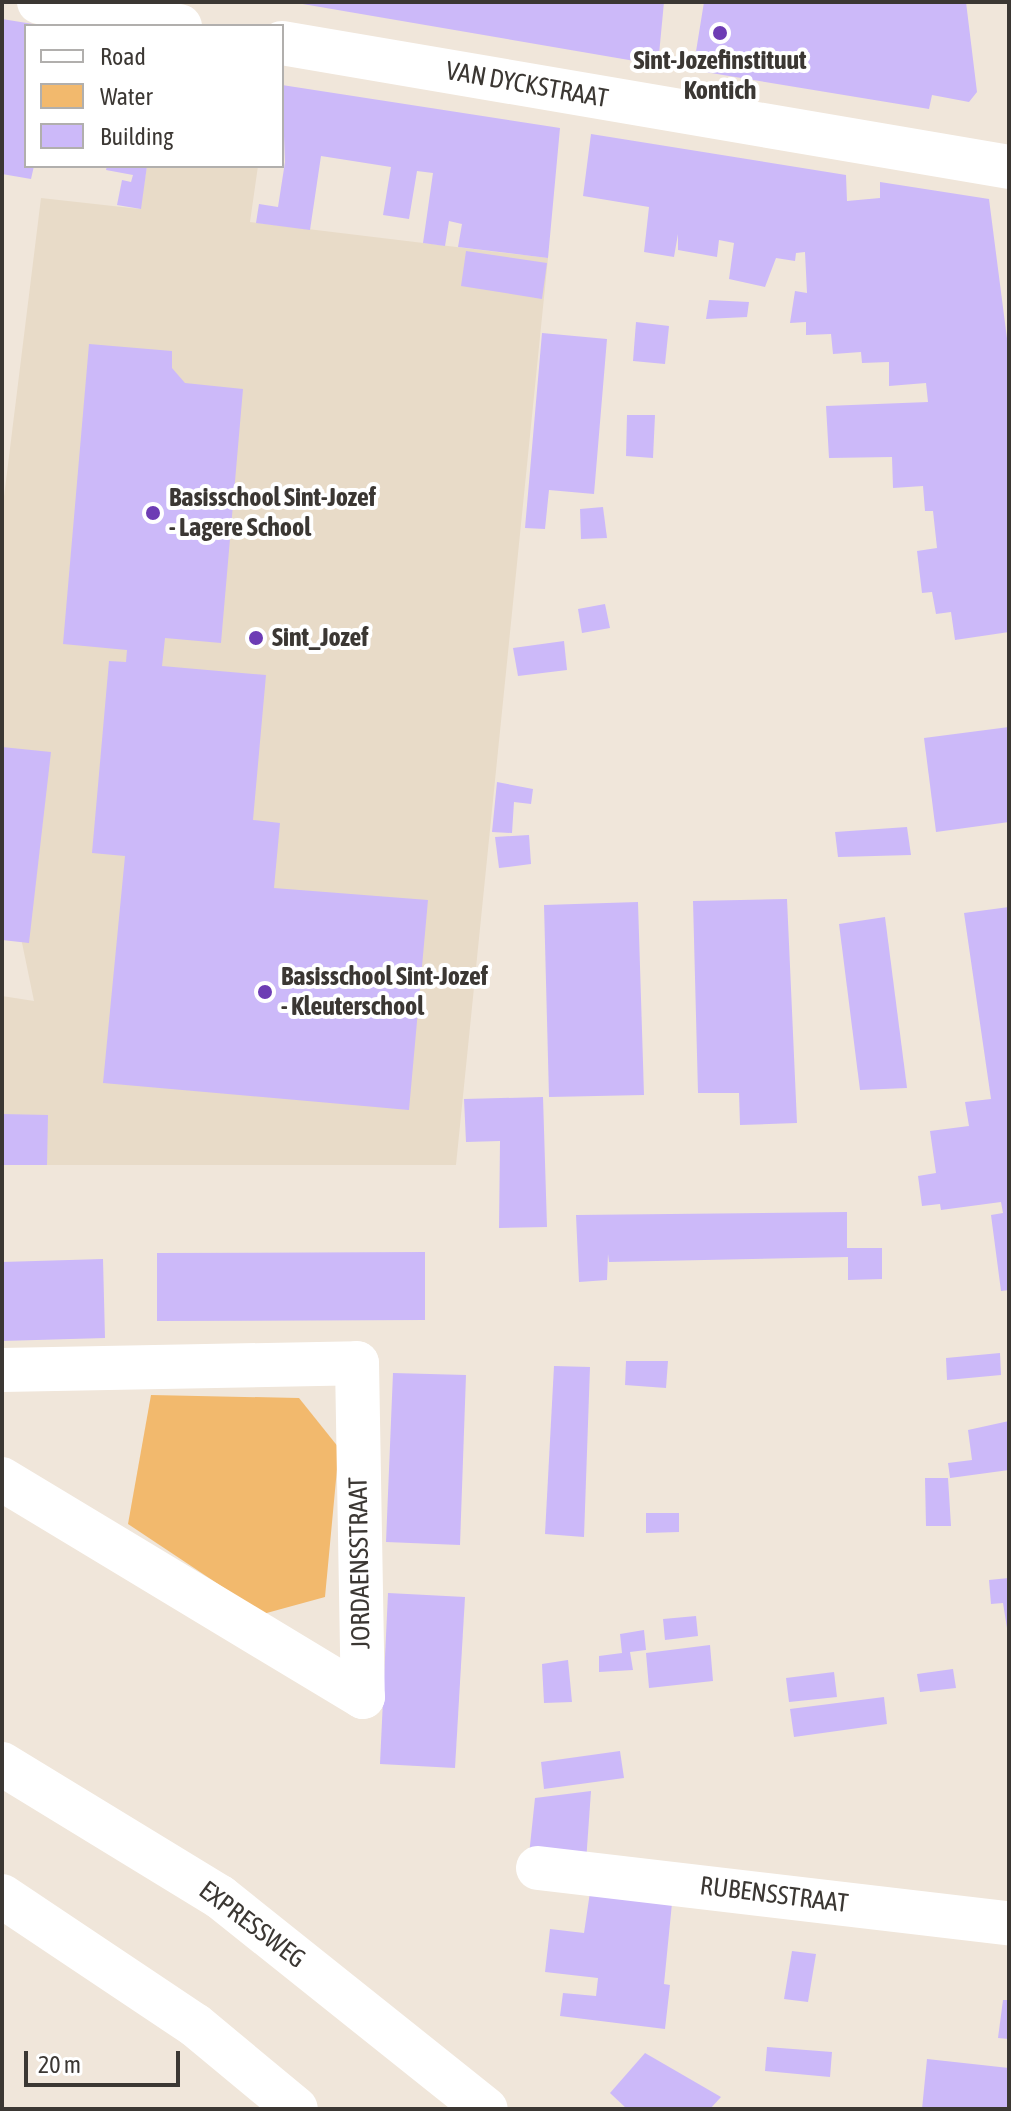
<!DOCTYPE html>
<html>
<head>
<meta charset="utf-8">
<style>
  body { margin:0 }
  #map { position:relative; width:1011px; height:2111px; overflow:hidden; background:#f0e6da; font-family:"Asap Condensed",sans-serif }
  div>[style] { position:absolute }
  .built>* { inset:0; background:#e8dbc8 }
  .water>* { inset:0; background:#f2b96d }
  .building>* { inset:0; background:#ccb9f9 }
  .minor>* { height:44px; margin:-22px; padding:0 22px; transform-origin:22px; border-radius:22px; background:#fff }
  .highway>* { height:44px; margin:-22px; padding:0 22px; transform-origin:22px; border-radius:22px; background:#fff }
  .dots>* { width:22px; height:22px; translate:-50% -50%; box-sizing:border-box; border:4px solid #fff; border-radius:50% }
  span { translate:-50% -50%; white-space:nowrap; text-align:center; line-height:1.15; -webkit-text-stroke:8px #fff; paint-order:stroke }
  .poi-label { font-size:26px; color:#3b3733; font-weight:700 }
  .left { translate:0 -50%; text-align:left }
  .street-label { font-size:26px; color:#3b3733 }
  .frame { position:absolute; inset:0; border:4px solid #3b3733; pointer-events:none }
  .legend { position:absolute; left:24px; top:24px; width:260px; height:144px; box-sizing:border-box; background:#fff; border:2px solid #b1afad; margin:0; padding:10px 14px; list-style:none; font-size:24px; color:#3b3733 }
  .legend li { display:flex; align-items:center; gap:16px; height:40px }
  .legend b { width:40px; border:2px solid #b1afad }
  .scale { position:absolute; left:24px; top:2051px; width:156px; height:36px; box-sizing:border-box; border:4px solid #3b3733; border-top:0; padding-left:10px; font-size:24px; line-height:28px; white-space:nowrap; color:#3b3733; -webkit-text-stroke:6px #fff; paint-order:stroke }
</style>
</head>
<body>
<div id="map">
  <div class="built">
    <i style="clip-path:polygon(147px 166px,258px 166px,250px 222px,548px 258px,456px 1165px,47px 1165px,2px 1143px,2px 996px,34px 1001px,2px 846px,2px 513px,41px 198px,140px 209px)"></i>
  </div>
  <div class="water">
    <i style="clip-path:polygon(151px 1395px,299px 1398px,339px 1448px,325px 1597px,263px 1614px,128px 1524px)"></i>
  </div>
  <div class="building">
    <i style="clip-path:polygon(291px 2px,664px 2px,658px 65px)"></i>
    <i style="clip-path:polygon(704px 2px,966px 2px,977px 92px,969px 102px,932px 95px,929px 109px,693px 70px)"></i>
    <i style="clip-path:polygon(2px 19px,33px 24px,26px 26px,26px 166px,34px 166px,31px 179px,2px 174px)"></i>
    <i style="clip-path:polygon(282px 85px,560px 128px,548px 258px,458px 247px,462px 224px,449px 221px,445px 246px,423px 243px,433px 173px,417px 171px,409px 219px,383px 215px,391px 167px,321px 156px,310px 230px,256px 223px,259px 204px,278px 207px,285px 162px)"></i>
    <i style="clip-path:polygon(591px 134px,846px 175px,847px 201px,880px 198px,880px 182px,989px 199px,1009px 354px,1009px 632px,955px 640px,951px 612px,936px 614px,932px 592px,922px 593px,917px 551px,937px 548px,933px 511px,925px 511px,923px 486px,893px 488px,892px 457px,829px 458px,826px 406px,928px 402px,926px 383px,889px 386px,889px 362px,862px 363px,861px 352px,833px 354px,831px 334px,806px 335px,806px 322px,790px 323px,795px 291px,807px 293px,805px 252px,796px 253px,795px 261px,776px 258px,765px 287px,729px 279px,734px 243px,719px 240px,717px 257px,678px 250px,678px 234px,674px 257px,644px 252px,649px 207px,583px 196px)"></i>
    <i style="clip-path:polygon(107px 166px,147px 166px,141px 209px,117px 205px,122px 180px,131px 182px,133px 175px,106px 170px)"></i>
    <i style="clip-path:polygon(466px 251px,547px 263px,542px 299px,461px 286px)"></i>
    <i style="clip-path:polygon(709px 300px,749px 302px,747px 317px,706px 319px)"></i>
    <i style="clip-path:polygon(636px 322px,669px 326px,665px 364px,633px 361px)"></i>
    <i style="clip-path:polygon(542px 333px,607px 339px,594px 494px,549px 490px,545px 529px,525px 528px)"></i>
    <i style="clip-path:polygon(89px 344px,172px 351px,172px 368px,185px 383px,243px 389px,221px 643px,165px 638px,162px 666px,266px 675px,253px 820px,280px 823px,274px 888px,428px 900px,409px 1110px,103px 1083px,125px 856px,92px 853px,109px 661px,126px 662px,127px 650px,63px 644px)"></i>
    <i style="clip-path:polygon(627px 415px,655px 415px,653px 458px,626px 456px)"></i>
    <i style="clip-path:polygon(603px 507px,607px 538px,581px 539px,580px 509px)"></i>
    <i style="clip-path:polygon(605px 604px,610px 628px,582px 633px,578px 609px)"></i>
    <i style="clip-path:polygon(564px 641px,567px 670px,518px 676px,513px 648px)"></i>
    <i style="clip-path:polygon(1009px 727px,1009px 822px,936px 832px,924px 738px)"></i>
    <i style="clip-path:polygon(2px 747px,51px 752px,29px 943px,2px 940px)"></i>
    <i style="clip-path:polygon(497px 782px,533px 789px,531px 804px,514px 802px,512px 833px,492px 832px)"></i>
    <i style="clip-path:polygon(907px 827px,911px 855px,838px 857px,835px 832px)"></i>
    <i style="clip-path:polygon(529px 835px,531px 864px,499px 868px,495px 837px)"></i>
    <i style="clip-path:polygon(787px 899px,797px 1123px,740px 1125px,739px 1093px,698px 1093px,693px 901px)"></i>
    <i style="clip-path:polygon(638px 902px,644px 1095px,549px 1097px,544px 905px)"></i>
    <i style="clip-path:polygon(1009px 907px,1009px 1290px,1001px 1291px,991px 1215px,1003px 1213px,1001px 1202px,941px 1210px,940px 1204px,922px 1206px,918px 1176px,936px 1173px,930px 1131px,969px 1126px,965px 1102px,991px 1099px,964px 913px)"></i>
    <i style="clip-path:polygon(885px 917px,907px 1088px,860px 1090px,839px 924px)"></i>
    <i style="clip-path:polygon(543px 1097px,547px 1227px,499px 1228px,500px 1141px,466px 1142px,464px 1099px)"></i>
    <i style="clip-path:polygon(2px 1114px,48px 1115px,47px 1165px,2px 1165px)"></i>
    <i style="clip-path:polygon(847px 1212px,847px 1248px,882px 1248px,882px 1279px,848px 1280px,848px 1257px,609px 1262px,608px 1254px,607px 1280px,579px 1282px,576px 1215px)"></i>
    <i style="clip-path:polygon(425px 1252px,425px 1320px,157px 1321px,157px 1253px)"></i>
    <i style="clip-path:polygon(103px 1259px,105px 1338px,2px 1341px,2px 1262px)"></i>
    <i style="clip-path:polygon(1000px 1353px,1001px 1375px,947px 1380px,946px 1358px)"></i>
    <i style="clip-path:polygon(626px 1361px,668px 1361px,666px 1388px,625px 1385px)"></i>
    <i style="clip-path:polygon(554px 1366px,590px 1367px,584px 1537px,545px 1534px)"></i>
    <i style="clip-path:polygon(393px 1373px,466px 1375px,460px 1545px,386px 1542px)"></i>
    <i style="clip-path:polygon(1009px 1421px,1009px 1470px,950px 1478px,948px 1463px,972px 1460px,968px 1430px)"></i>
    <i style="clip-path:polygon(925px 1478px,948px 1478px,951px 1526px,926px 1526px)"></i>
    <i style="clip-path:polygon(646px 1513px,679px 1513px,679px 1532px,646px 1533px)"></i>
    <i style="clip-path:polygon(1009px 1578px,1009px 1628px,1007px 1628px,1003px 1603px,991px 1604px,989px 1580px)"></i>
    <i style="clip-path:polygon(388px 1593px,465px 1597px,455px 1768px,380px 1764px)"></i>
    <i style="clip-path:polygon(696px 1616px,698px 1636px,665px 1640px,663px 1619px)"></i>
    <i style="clip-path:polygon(644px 1630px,646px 1650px,630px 1652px,633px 1670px,599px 1672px,599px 1656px,622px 1653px,620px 1634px)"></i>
    <i style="clip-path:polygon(710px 1645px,713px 1681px,649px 1688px,646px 1653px)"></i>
    <i style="clip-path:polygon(568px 1660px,572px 1702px,544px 1703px,542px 1664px)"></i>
    <i style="clip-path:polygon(953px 1669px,956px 1688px,920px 1692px,917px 1674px)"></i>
    <i style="clip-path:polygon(834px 1672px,837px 1697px,789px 1702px,786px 1678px)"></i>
    <i style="clip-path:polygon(884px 1697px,887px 1724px,794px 1737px,790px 1709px)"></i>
    <i style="clip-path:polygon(620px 1751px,624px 1778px,544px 1789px,541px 1762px)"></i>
    <i style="clip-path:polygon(591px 1791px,586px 1862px,529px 1855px,535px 1798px)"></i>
    <i style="clip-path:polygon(590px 1892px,672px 1903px,664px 1984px,670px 1985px,665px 2029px,560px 2016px,563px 1993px,596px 1996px,598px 1978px,545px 1972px,550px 1929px,584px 1933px)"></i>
    <i style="clip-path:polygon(792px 1951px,816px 1954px,808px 2002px,784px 1999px)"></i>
    <i style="clip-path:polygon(1003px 2000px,1009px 2000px,1009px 2039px,998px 2038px)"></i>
    <i style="clip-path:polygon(767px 2047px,832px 2052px,830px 2077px,765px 2071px)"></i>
    <i style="clip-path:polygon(645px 2053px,721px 2097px,710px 2109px,627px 2109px,610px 2093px)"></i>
    <i style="clip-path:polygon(927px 2059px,1009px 2068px,1009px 2109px,922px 2109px)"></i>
  </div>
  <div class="minor">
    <i style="left:39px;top:2px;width:143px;rotate:9.7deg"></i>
    <i style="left:282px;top:43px;width:737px;rotate:9.68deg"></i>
    <i style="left:2px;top:1370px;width:355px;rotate:-1.1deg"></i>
    <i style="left:357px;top:1363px;width:334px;rotate:89deg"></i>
    <i style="left:363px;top:1697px;width:422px;rotate:-148.9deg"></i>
    <i style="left:538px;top:1868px;width:474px;rotate:6.7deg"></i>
  </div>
  <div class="highway">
    <i style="left:2px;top:1764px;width:255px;rotate:31.4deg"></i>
    <i style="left:220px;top:1897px;width:340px;rotate:38.6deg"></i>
    <i style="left:2px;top:1896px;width:232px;rotate:33.8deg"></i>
    <i style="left:195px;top:2025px;width:131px;rotate:39.7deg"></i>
  </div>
  <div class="dots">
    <i style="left:720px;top:33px;background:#6d3cb4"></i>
    <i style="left:153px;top:513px;background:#6d3cb4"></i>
    <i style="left:256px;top:638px;background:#6d3cb4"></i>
    <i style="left:265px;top:992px;background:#6d3cb4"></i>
  </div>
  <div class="poi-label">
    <span style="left:720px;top:76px">Sint-Jozefinstituut<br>Kontich</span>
    <span class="left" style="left:169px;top:513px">Basisschool Sint-Jozef<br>- Lagere School</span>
    <span class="left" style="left:272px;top:638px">Sint_Jozef</span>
    <span class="left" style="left:281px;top:992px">Basisschool Sint-Jozef<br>- Kleuterschool</span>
  </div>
  <div class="street-label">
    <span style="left:527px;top:85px;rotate:10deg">VAN DYCKSTRAAT</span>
    <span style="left:360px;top:1563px;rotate:-91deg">JORDAENSSTRAAT</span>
    <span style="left:774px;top:1895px;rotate:7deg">RUBENSSTRAAT</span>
    <span style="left:252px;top:1925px;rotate:37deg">EXPRESSWEG</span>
  </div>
  <div class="frame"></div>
  <ul class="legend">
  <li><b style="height:10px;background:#fff"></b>Road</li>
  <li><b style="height:22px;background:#f2b96d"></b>Water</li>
  <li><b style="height:22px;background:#ccb9f9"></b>Building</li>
  </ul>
  <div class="scale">20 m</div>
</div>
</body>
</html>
